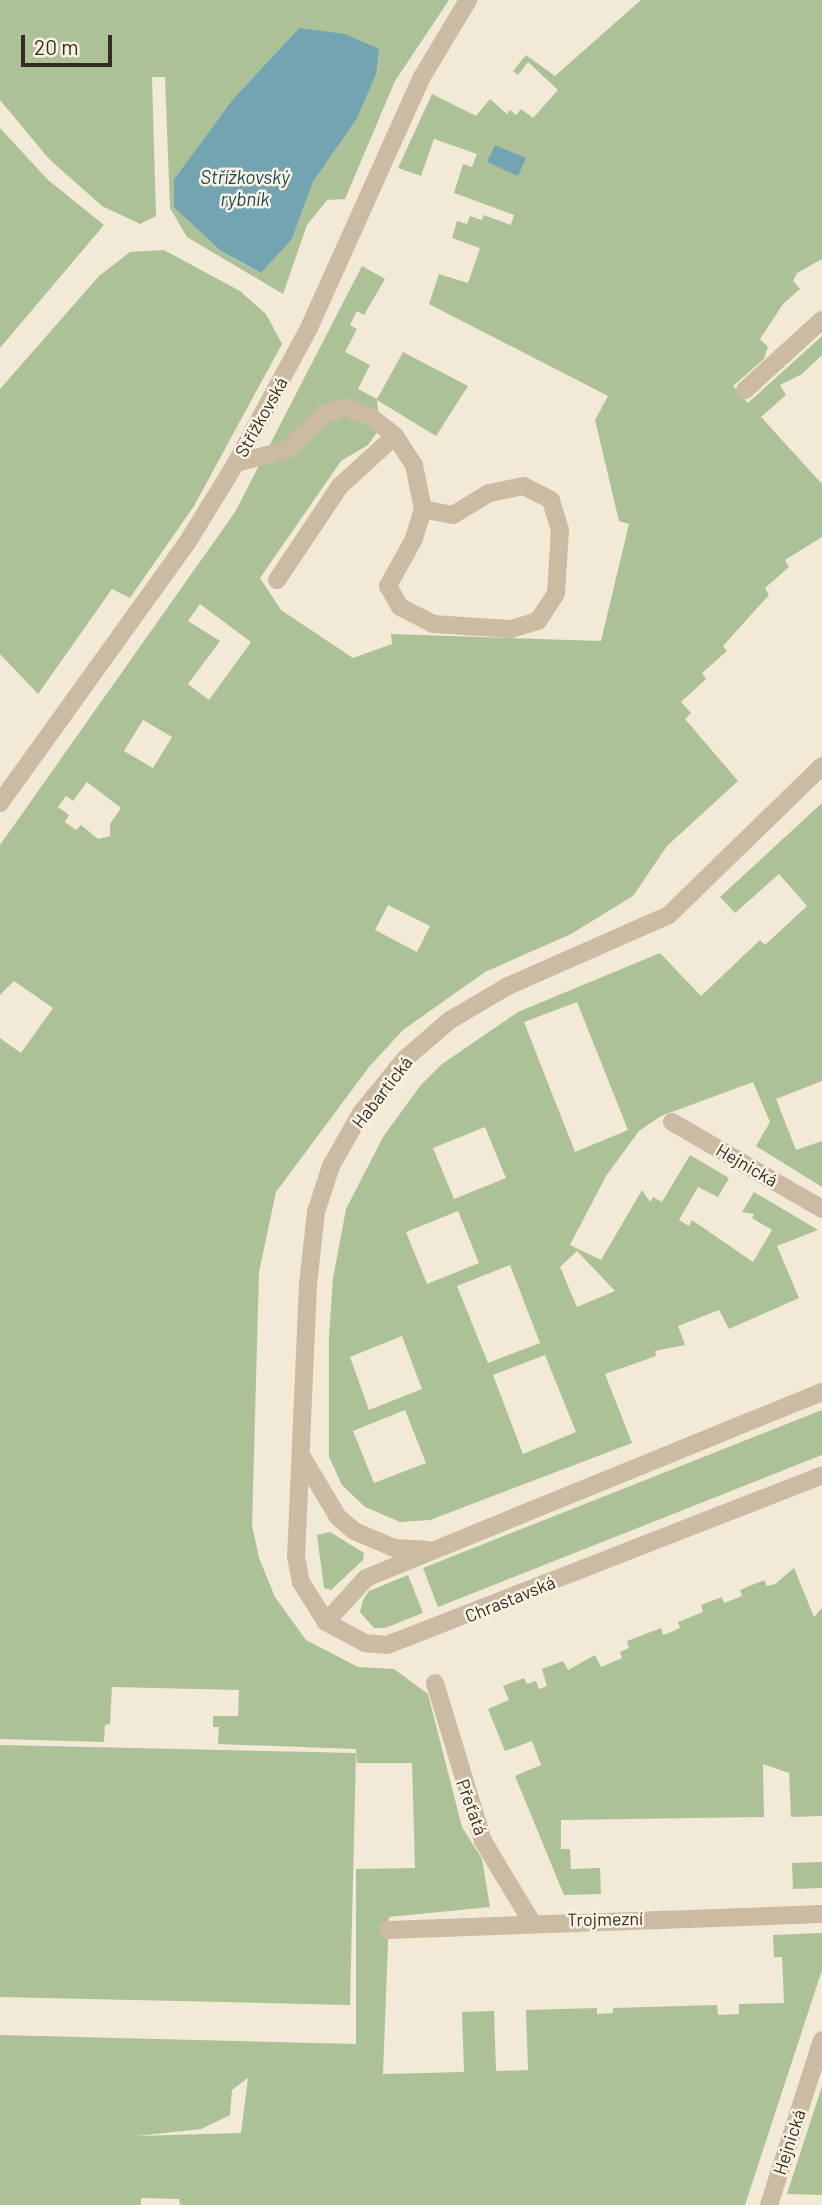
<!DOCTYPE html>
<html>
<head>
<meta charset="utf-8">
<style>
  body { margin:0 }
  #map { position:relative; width:822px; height:2205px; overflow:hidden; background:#f2ead6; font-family:Barlow,sans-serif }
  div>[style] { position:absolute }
  .green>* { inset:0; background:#acc296 }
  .water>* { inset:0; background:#74a4b1 }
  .lane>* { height:18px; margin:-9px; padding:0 9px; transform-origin:9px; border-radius:9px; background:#cbbba2 }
  .street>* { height:18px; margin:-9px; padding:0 9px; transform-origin:9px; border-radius:9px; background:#cbbba2 }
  span { translate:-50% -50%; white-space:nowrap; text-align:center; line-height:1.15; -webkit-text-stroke:5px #faf3e3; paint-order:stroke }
  .street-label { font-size:18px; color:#352d25 }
  .water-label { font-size:19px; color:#184a59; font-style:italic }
  .scale { position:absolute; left:21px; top:35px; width:91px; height:32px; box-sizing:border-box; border:4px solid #352d25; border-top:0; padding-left:9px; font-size:21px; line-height:24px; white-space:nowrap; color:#352d25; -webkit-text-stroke:5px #faf3e3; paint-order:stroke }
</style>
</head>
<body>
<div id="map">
  <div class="green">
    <i style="clip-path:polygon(evenodd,0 0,449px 0,395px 81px,345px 199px,327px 200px,307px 225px,283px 294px,187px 237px,170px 208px,165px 77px,152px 77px,156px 216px,140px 224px,102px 206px,49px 159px,0 100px,0 0,299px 28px,356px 120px,313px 182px,292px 239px,260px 273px,221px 251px,174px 179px,233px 99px,299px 28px)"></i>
    <i style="clip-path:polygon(evenodd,641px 0,822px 0,822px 259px,797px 273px,793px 281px,800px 289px,783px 304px,760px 339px,768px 347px,764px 359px,733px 386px,748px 403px,822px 336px,822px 355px,802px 374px,780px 385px,786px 395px,761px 417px,822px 484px,822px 537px,785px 560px,789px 567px,765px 588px,769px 595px,723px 646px,727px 651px,702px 673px,706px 679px,681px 702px,691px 713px,685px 719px,738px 781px,667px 846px,633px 896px,571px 934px,485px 972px,403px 1030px,369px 1067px,276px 1192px,259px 1272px,252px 1525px,259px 1558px,275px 1597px,306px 1640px,358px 1667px,394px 1669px,428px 1694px,462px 1827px,482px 1859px,490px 1907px,389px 1917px,383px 2074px,464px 2072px,462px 2012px,494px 2011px,496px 2071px,528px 2070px,526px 2010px,597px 2008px,597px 2014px,613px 2013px,613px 2008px,717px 2005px,718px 2015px,739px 2014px,739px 2004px,784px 2003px,782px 1957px,774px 1957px,773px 1935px,822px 1933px,822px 1970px,745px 2205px,180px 2205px,179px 2199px,141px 2198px,141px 2205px,0 2205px,0 2035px,356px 2044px,356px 1869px,415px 1868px,412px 1763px,357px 1763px,356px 1749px,218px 1744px,219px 1727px,213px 1727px,213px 1716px,238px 1716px,239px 1690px,112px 1687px,110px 1724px,105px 1725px,104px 1742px,0 1739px,0 1038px,21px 1053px,53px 1008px,14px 981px,0 995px,0 845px,235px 512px,362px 266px,385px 279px,364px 315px,357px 311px,350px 325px,357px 329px,345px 352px,370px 365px,358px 389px,377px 399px,403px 352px,468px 386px,436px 436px,377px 400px,380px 428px,368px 445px,341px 461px,260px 578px,281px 610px,353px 658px,392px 644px,391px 634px,601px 641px,629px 524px,619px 521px,595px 420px,608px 396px,429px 304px,439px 274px,468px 283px,480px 248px,452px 238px,457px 221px,467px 224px,470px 216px,482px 220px,484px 215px,511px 225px,514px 215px,454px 193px,463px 164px,472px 167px,477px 154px,434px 139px,421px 176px,398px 168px,432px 94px,476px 116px,490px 99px,507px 114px,510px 110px,516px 115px,521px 109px,533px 118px,558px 90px,528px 62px,518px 75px,513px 71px,526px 55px,555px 76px,641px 0,200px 604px,251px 642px,209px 700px,188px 684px,220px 641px,188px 621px,200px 604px,641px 0,143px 720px,172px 737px,153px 768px,124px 751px,143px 720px,641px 0,87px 782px,121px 808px,110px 824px,110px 836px,98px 839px,81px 825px,76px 830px,65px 822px,69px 815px,58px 807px,66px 796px,73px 801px,87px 782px,641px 0,388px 905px,430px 926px,417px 952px,375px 930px,388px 905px,641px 0,248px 2078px,241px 2133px,137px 2136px,201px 2129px,230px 2115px,232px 2090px,248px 2078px)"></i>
    <i style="clip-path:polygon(0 128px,48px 180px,104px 225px,0 348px)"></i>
    <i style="clip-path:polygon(164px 250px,240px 291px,266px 314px,282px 344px,194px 506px,130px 598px,112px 589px,38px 694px,0 654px,0 389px,99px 276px,130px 252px)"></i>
    <i style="clip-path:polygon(evenodd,822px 803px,822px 1081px,776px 1099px,796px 1150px,822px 1141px,822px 1187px,756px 1146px,770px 1122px,753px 1082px,661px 1116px,639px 1131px,606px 1176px,570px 1245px,601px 1260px,642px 1190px,650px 1202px,653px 1197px,662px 1202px,690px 1155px,729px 1178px,718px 1197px,698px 1187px,679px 1220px,689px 1226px,692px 1220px,753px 1262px,772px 1230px,752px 1218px,754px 1214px,742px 1212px,754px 1192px,818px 1230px,777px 1246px,799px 1298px,729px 1329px,719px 1310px,678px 1326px,685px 1345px,655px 1351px,656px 1356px,605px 1374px,632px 1443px,430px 1520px,400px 1522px,365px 1507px,342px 1485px,329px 1457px,329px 1336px,333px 1278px,346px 1209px,383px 1137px,420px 1086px,442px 1064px,518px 1012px,660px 953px,701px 996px,760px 940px,765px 945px,807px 906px,779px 874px,735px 913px,720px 897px,822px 803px,577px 1002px,628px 1130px,575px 1152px,524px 1022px,577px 1002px,822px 803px,485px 1127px,506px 1178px,454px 1199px,433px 1148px,485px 1127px,822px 803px,458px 1211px,479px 1263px,427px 1284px,406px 1232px,458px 1211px,822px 803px,577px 1251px,615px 1291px,577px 1307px,560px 1267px,577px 1251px,822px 803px,510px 1265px,540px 1343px,488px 1363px,457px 1286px,510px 1265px,822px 803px,402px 1336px,422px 1389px,369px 1410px,350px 1357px,402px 1336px,822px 803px,545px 1355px,576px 1432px,523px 1454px,493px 1375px,545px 1355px,822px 803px,405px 1410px,426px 1463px,374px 1483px,353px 1431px,405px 1410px)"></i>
    <i style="clip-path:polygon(822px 1410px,822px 1455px,438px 1607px,423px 1568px)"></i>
    <i style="clip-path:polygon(330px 1532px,364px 1553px,363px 1560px,331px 1590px,324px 1588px,317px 1535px)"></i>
    <i style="clip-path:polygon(794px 1568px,814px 1617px,822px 1608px,822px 1816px,791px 1817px,789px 1773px,763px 1764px,764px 1817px,561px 1820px,561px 1849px,570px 1849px,571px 1869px,600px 1868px,601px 1894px,564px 1895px,515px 1776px,541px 1765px,532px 1741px,505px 1751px,488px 1709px,509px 1700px,503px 1686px,524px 1678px,527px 1684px,536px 1681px,539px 1689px,547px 1686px,542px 1669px,563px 1661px,568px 1670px,595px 1655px,601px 1667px,622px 1658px,620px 1652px,629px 1648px,627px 1641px,661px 1628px,663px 1635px,671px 1632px,680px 1628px,678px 1622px,703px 1612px,701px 1605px,722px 1597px,724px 1603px,732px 1600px,742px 1596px,740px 1590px,764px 1580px,767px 1586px,775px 1584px)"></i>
    <i style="clip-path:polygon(408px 1575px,423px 1613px,385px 1628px,374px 1628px,360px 1612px,363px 1600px,369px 1591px)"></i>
    <i style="clip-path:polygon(0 1745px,356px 1753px,350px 2005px,0 1997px)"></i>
    <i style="clip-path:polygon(822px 1862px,822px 1888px,793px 1889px,792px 1863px)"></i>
    <i style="clip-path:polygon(822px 2086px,822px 2195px,787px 2194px)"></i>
  </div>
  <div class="water">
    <i style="clip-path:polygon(299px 28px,345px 34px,379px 49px,376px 74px,356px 120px,313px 182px,292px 239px,261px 273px,221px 251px,174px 207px,174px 179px,233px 99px)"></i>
    <i style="clip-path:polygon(495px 145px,526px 158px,518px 176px,487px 162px)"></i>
  </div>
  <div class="lane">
    <i style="left:236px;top:463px;width:53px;rotate:-14.3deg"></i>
    <i style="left:287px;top:450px;width:52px;rotate:-44.2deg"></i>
    <i style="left:324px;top:414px;width:23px;rotate:-18deg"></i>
    <i style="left:346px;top:407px;width:27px;rotate:22deg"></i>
    <i style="left:371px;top:417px;width:31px;rotate:38deg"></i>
    <i style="left:395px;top:436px;width:35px;rotate:57deg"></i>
    <i style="left:414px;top:465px;width:45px;rotate:78.4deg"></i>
    <i style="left:423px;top:509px;width:31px;rotate:107deg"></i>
    <i style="left:414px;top:539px;width:54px;rotate:119deg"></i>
    <i style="left:388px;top:586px;width:24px;rotate:60deg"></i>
    <i style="left:400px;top:607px;width:37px;rotate:27deg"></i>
    <i style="left:433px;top:624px;width:78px;rotate:3.7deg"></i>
    <i style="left:511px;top:629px;width:28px;rotate:-17deg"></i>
    <i style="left:538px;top:621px;width:33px;rotate:-57deg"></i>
    <i style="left:556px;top:593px;width:63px;rotate:-86.4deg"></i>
    <i style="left:560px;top:530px;width:31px;rotate:-107deg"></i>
    <i style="left:551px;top:500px;width:31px;rotate:-153deg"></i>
    <i style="left:523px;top:486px;width:35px;rotate:168deg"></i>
    <i style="left:489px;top:493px;width:42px;rotate:148.6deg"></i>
    <i style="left:453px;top:515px;width:31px;rotate:-169deg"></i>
    <i style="left:277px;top:580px;width:113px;rotate:-56.2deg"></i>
    <i style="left:340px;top:486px;width:74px;rotate:-42.3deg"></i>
  </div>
  <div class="street">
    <i style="left:745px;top:390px;width:104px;rotate:-42.3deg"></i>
    <i style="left:822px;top:766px;width:214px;rotate:135.8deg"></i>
    <i style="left:669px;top:915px;width:176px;rotate:156.2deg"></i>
    <i style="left:508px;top:986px;width:67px;rotate:149.6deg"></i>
    <i style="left:450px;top:1020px;width:60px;rotate:139.1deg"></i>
    <i style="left:405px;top:1059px;width:70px;rotate:129.2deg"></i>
    <i style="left:361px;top:1113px;width:61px;rotate:119.5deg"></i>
    <i style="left:331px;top:1166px;width:48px;rotate:108.1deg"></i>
    <i style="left:316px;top:1212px;width:72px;rotate:96.3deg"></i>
    <i style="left:308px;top:1284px;width:273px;rotate:92.5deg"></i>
    <i style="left:296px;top:1557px;width:25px;rotate:79deg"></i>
    <i style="left:301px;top:1582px;width:47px;rotate:58deg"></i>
    <i style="left:326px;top:1622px;width:44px;rotate:28.3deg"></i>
    <i style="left:365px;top:1643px;width:22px;rotate:5deg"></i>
    <i style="left:387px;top:1645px;width:467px;rotate:-21.3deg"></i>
    <i style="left:0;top:803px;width:320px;rotate:-54.3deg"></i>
    <i style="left:187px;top:543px;width:94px;rotate:-58.5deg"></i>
    <i style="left:236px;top:463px;width:153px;rotate:-61.6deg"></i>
    <i style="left:309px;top:328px;width:275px;rotate:-65.8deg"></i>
    <i style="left:422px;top:77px;width:90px;rotate:-59.1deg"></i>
    <i style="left:672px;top:1122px;width:173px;rotate:30.1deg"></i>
    <i style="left:301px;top:1455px;width:72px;rotate:59.2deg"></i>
    <i style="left:338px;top:1517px;width:21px;rotate:41deg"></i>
    <i style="left:354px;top:1531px;width:43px;rotate:23deg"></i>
    <i style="left:394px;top:1548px;width:33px;rotate:3deg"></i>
    <i style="left:326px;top:1622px;width:59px;rotate:-47.7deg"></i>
    <i style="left:366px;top:1578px;width:492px;rotate:-22.2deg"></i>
    <i style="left:435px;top:1683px;width:165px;rotate:73.1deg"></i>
    <i style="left:483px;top:1841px;width:93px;rotate:59deg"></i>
    <i style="left:388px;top:1930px;width:434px;rotate:-2.1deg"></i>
    <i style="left:769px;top:2205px;width:173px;rotate:-72.2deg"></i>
  </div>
  <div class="street-label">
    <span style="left:261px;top:417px;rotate:-61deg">Střížkovská</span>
    <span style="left:382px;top:1092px;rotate:-52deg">Habartická</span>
    <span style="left:747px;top:1165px;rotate:30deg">Hejnická</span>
    <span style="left:510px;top:1599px;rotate:-22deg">Chrastavská</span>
    <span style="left:472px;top:1807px;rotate:70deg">Přeťatá</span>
    <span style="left:605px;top:1919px;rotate:-1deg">Trojmezní</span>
    <span style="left:789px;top:2142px;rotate:-72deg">Hejnická</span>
  </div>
  <div class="water-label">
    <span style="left:245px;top:188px">Střížkovský<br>rybník</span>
  </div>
  <div class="scale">20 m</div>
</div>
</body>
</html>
